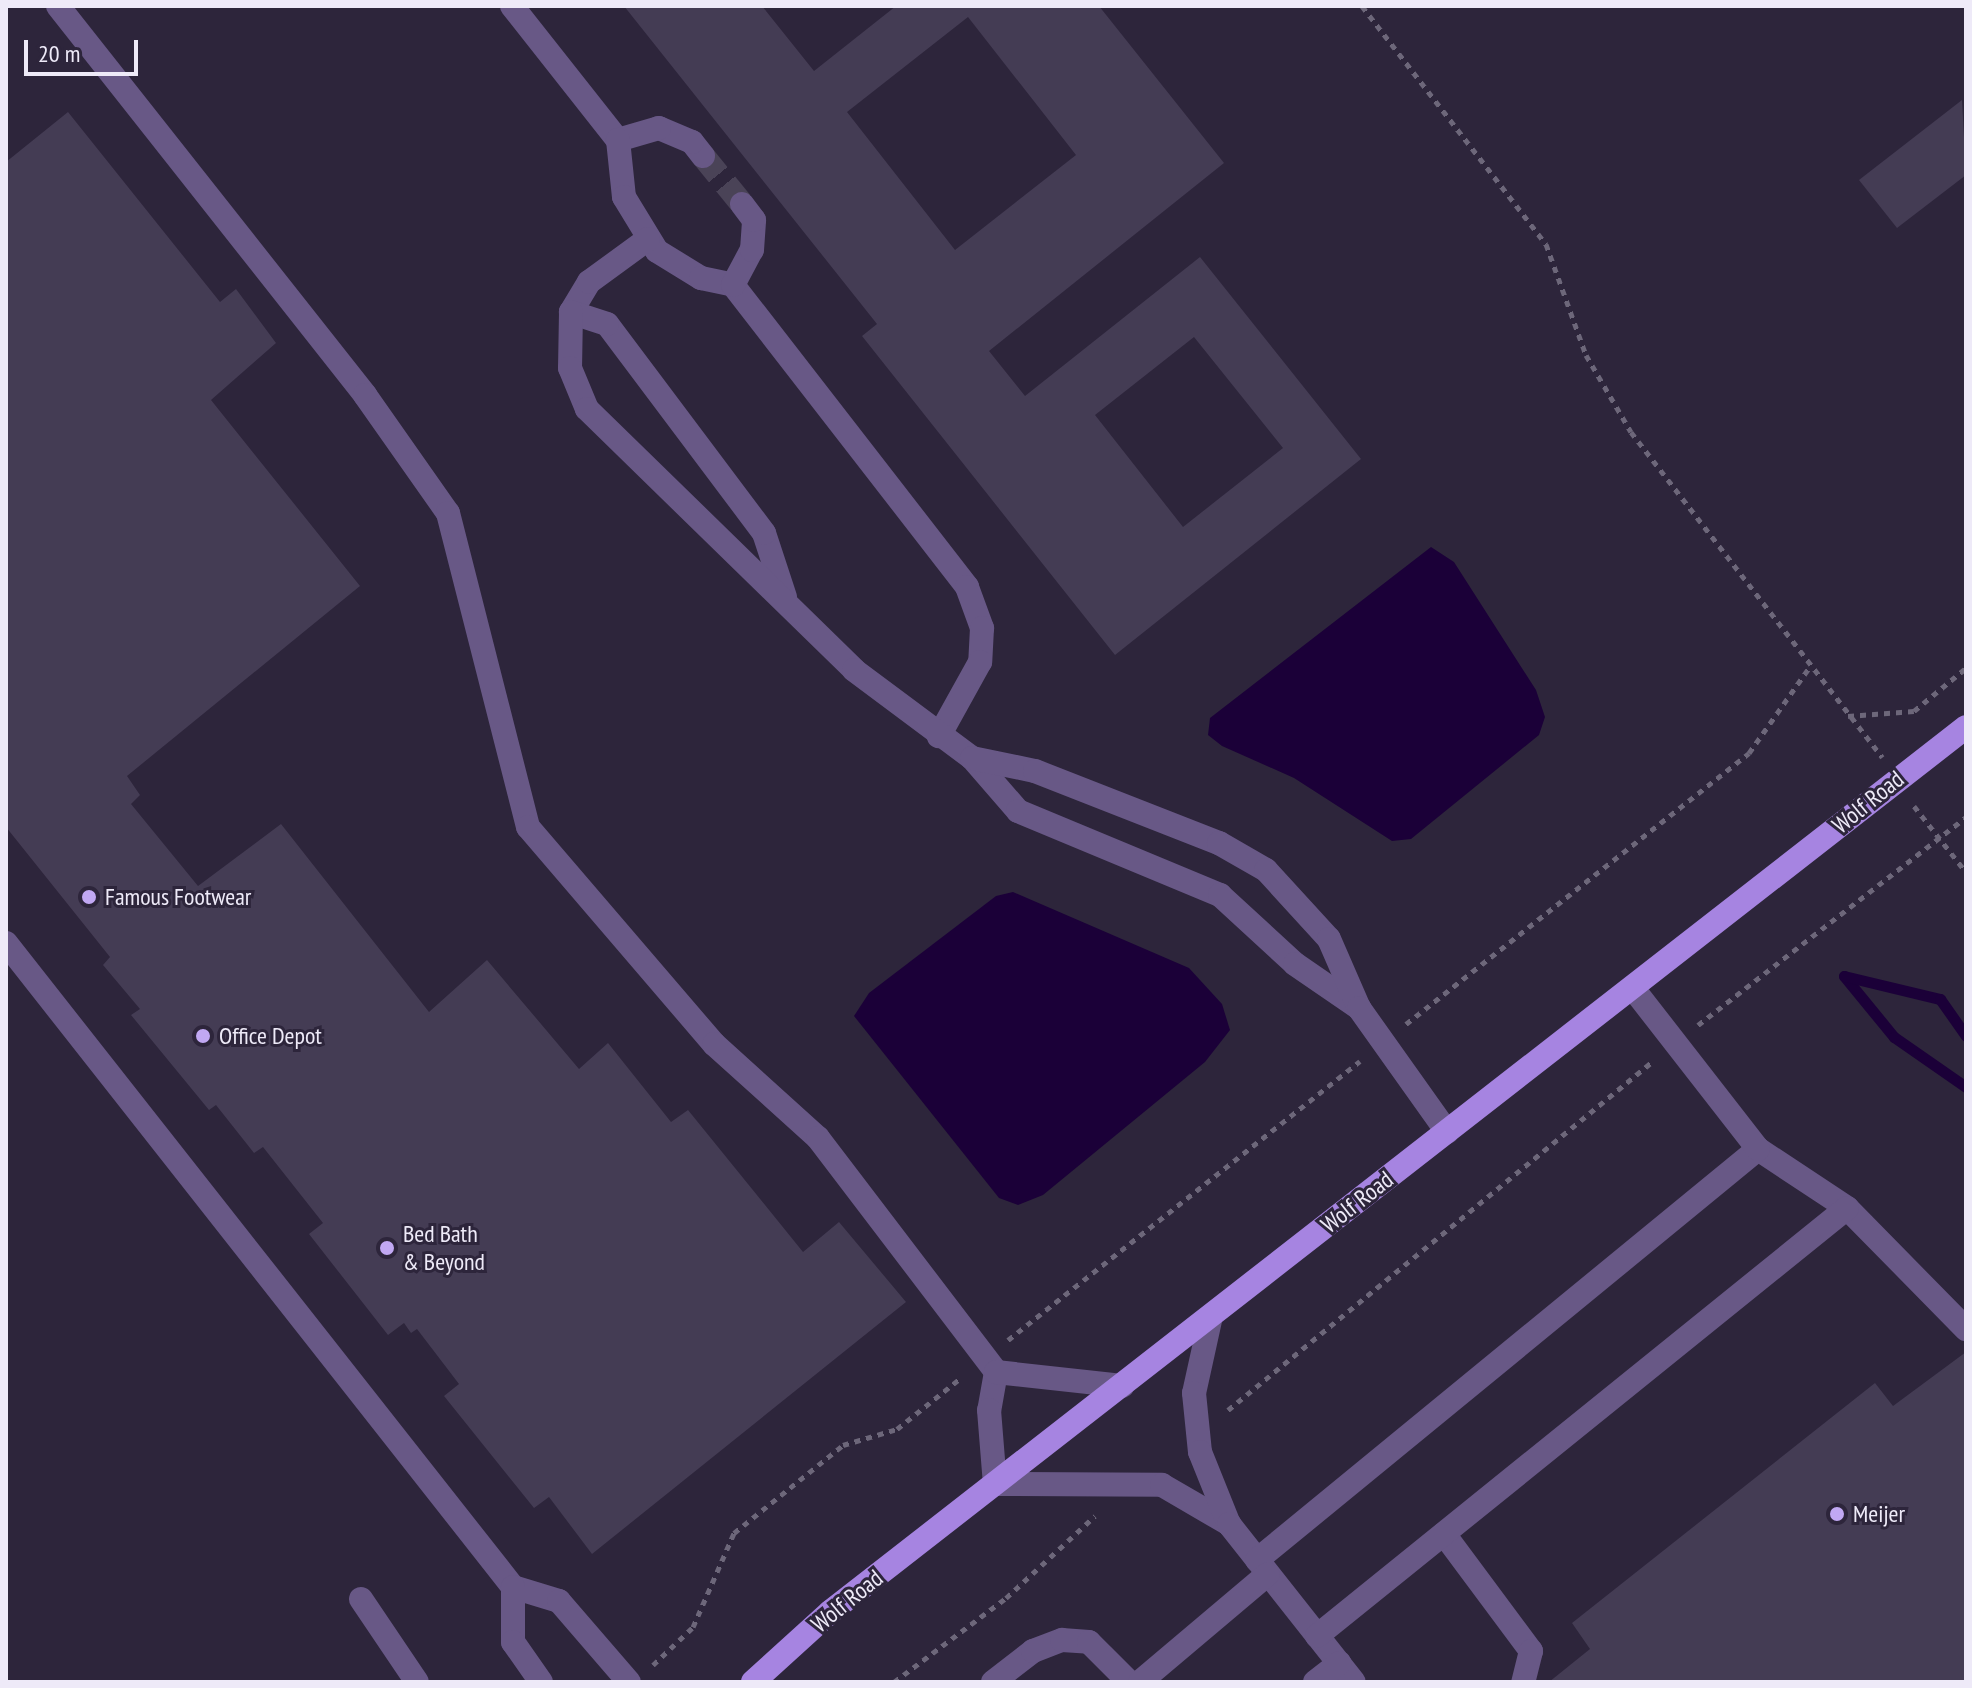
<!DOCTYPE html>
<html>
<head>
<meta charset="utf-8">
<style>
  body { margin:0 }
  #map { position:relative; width:1972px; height:1688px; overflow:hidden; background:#2d253b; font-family:"PT Sans Narrow",sans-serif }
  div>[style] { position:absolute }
  .water>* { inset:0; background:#1b0038 }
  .stream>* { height:11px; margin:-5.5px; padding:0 5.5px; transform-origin:5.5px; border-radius:5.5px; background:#1b0038 }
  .building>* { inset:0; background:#443c54 }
  .minor-tunnel>* { height:24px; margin-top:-12px; transform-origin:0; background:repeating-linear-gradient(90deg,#4a4357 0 24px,transparent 0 36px) }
  .path>* { height:5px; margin-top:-2.5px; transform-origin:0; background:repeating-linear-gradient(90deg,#6d677a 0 6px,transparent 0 12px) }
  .minor>* { height:24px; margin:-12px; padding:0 12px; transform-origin:12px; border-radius:12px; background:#685886 }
  .major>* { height:24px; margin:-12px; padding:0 12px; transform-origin:12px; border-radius:12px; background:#a684e1 }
  .dots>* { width:22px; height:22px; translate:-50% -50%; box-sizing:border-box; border:4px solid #2d253b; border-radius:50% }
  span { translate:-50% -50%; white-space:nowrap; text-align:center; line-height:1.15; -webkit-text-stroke:6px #2d253b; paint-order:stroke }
  .street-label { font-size:24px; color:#eeeaf8 }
  .poi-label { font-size:24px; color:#eeeaf8 }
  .left { translate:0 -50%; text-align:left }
  .frame { position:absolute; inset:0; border:8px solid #eeeaf8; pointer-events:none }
  .scale { position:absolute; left:24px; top:40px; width:114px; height:36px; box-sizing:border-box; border:4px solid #eeeaf8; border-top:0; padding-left:10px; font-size:24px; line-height:28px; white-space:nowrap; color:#eeeaf8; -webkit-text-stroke:6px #2d253b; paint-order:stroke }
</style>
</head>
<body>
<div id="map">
  <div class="water">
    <i style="clip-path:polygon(1431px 547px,1454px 562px,1536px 690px,1545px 717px,1539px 735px,1411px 839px,1392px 841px,1294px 778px,1222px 746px,1208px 735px,1210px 718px)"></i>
    <i style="clip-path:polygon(1013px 892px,1189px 968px,1222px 1004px,1230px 1030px,1205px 1062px,1043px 1195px,1018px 1205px,999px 1198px,854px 1016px,869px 993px,996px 896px)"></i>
  </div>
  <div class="stream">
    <i style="left:1844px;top:976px;width:79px;rotate:50.7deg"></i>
    <i style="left:1894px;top:1037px;width:88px;rotate:34.8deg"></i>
    <i style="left:1844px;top:976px;width:99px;rotate:13.5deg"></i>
    <i style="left:1940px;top:999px;width:45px;rotate:54.9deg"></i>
  </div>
  <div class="building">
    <i style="clip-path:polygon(evenodd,624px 6px,762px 6px,814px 71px,896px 6px,1099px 6px,1224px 163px,989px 351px,1025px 396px,1200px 257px,1361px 459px,1115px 655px,862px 336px,877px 324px,624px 6px,968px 17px,1076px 155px,955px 250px,847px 112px,968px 17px,624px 6px,1194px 337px,1283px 448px,1183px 527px,1095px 415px,1194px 337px)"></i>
    <i style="clip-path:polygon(1962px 100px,1966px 175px,1897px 228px,1859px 180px)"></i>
    <i style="clip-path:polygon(68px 112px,220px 302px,236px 289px,276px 343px,211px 400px,360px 586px,127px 776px,140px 795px,131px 804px,198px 886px,281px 824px,429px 1012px,487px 960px,579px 1069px,608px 1043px,671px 1122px,688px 1110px,803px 1252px,839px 1222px,906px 1302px,592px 1554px,549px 1497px,534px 1508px,444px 1396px,459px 1384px,417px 1329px,411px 1333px,404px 1323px,388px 1335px,309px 1234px,323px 1223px,263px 1147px,254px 1153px,216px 1105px,209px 1110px,131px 1015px,140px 1009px,103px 965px,110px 957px,6px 827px,6px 162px)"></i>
    <i style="clip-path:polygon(1966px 1352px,1966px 1682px,1549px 1682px,1590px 1649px,1572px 1623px,1875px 1383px,1893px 1406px)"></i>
  </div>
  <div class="minor-tunnel">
    <i style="left:703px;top:156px;width:62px;rotate:50.9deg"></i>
  </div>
  <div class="path">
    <i style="left:1362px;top:6px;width:301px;rotate:52.3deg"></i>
    <i style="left:1546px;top:244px;width:118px;rotate:70.2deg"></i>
    <i style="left:1586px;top:355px;width:89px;rotate:59.7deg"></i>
    <i style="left:1631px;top:432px;width:411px;rotate:52.3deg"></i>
    <i style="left:1848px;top:716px;width:66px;rotate:-4.3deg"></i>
    <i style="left:1914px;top:711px;width:67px;rotate:-39.6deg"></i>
    <i style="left:1914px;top:806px;width:84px;rotate:51.8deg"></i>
    <i style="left:1406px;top:1024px;width:437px;rotate:-38.3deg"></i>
    <i style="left:1749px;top:753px;width:104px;rotate:-54.8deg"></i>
    <i style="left:1698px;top:1025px;width:339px;rotate:-37.8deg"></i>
    <i style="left:1008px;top:1340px;width:449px;rotate:-38.4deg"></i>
    <i style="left:1228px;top:1410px;width:550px;rotate:-39.39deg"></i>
    <i style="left:653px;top:1665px;width:55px;rotate:-43.5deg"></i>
    <i style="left:693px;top:1627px;width:103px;rotate:-66.4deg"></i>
    <i style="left:734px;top:1533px;width:140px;rotate:-38.9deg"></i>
    <i style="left:843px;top:1445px;width:56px;rotate:-16.5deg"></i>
    <i style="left:897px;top:1429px;width:83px;rotate:-38.7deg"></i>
    <i style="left:894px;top:1682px;width:140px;rotate:-36.9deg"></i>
    <i style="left:1006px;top:1598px;width:121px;rotate:-42.7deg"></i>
  </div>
  <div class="minor">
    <i style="left:58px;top:6px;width:496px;rotate:51.7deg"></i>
    <i style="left:365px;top:395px;width:144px;rotate:54.9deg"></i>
    <i style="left:448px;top:513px;width:324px;rotate:75.7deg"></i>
    <i style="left:528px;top:827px;width:286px;rotate:49.4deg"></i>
    <i style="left:714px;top:1044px;width:140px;rotate:42.1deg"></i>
    <i style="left:818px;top:1138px;width:294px;rotate:52.7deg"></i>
    <i style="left:996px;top:1372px;width:39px;rotate:100deg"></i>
    <i style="left:989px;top:1410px;width:74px;rotate:85.4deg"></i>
    <i style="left:995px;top:1484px;width:167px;rotate:0.3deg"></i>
    <i style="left:1162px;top:1485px;width:78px;rotate:30.2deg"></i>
    <i style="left:512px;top:6px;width:171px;rotate:51.7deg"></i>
    <i style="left:703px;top:156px;width:18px;rotate:-128deg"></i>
    <i style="left:692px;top:142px;width:36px;rotate:-157deg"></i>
    <i style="left:659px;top:128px;width:43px;rotate:163.7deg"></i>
    <i style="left:618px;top:140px;width:57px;rotate:84deg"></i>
    <i style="left:624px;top:197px;width:63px;rotate:58.6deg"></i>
    <i style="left:657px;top:251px;width:52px;rotate:31.5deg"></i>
    <i style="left:701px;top:278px;width:33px;rotate:12deg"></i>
    <i style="left:733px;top:285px;width:382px;rotate:52.2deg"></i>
    <i style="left:967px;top:587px;width:44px;rotate:69.9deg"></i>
    <i style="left:982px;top:628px;width:34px;rotate:93deg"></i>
    <i style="left:980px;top:662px;width:85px;rotate:119deg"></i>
    <i style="left:733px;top:285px;width:40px;rotate:-62deg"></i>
    <i style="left:752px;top:250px;width:30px;rotate:-86deg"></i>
    <i style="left:754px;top:220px;width:20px;rotate:-127deg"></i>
    <i style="left:571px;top:312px;width:35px;rotate:-59deg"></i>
    <i style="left:589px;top:282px;width:73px;rotate:-36.1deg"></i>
    <i style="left:785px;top:597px;width:67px;rotate:-108.2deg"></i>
    <i style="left:764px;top:533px;width:261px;rotate:-126.9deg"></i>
    <i style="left:607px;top:324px;width:38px;rotate:-162deg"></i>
    <i style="left:571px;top:312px;width:56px;rotate:91deg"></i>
    <i style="left:570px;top:368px;width:44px;rotate:67.5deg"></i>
    <i style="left:587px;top:409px;width:373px;rotate:44.3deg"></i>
    <i style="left:854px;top:670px;width:147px;rotate:36.7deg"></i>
    <i style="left:972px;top:758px;width:70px;rotate:49deg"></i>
    <i style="left:1018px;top:811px;width:219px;rotate:22.6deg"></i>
    <i style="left:1220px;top:895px;width:102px;rotate:42.6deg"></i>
    <i style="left:1295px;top:964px;width:78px;rotate:34.5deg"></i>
    <i style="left:972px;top:758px;width:64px;rotate:11.7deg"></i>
    <i style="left:1035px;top:771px;width:198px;rotate:21.4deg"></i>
    <i style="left:1219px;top:843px;width:54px;rotate:29.9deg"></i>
    <i style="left:1266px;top:870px;width:93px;rotate:47.6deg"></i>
    <i style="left:1329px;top:939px;width:75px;rotate:66.5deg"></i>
    <i style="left:1359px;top:1008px;width:152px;rotate:54.6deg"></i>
    <i style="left:6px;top:943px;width:820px;rotate:51.79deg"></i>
    <i style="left:513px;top:1587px;width:48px;rotate:16.9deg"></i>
    <i style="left:559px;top:1601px;width:107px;rotate:49.2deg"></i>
    <i style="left:1758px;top:1149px;width:107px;rotate:33.5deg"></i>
    <i style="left:1847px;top:1208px;width:170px;rotate:45.5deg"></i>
    <i style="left:1211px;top:1316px;width:79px;rotate:102.4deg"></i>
    <i style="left:1194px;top:1393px;width:59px;rotate:84.2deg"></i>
    <i style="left:1200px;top:1452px;width:78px;rotate:68.1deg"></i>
    <i style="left:1229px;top:1524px;width:201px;rotate:51.7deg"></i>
    <i style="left:996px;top:1372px;width:127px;rotate:6.3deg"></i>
    <i style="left:1444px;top:1534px;width:146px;rotate:53.4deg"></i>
    <i style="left:1531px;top:1651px;width:32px;rotate:104deg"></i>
    <i style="left:1257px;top:1560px;width:648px;rotate:-39.36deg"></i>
    <i style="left:1758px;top:1149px;width:202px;rotate:-127.9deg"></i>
    <i style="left:513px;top:1587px;width:55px;rotate:90deg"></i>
    <i style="left:513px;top:1642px;width:49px;rotate:55deg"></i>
    <i style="left:361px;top:1599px;width:100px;rotate:56deg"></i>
    <i style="left:1317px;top:1636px;width:681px;rotate:-38.92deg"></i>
    <i style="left:993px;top:1682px;width:51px;rotate:-37.8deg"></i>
    <i style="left:1033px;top:1651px;width:31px;rotate:-21deg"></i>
    <i style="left:1062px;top:1640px;width:27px;rotate:4deg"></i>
    <i style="left:1089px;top:1642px;width:57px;rotate:45deg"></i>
    <i style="left:1140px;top:1682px;width:167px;rotate:-40.2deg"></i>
    <i style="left:1315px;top:1682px;width:31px;rotate:-38deg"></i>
  </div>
  <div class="major">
    <i style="left:753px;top:1682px;width:104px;rotate:-42.3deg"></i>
    <i style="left:830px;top:1612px;width:1440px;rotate:-37.92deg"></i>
  </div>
  <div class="dots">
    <i style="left:89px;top:897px;background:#c1a8f3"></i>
    <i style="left:203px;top:1036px;background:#c1a8f3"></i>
    <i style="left:387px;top:1248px;background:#c1a8f3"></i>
    <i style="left:1837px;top:1514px;background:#c1a8f3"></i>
  </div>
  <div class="street-label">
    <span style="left:1868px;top:802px;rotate:-39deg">Wolf Road</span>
    <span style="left:1357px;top:1202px;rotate:-38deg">Wolf Road</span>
    <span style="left:847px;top:1601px;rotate:-39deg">Wolf Road</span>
  </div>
  <div class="poi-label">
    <span class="left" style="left:105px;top:897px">Famous Footwear</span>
    <span class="left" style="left:219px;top:1036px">Office Depot</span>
    <span class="left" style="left:403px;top:1248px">Bed Bath<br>&amp; Beyond</span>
    <span class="left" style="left:1853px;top:1514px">Meijer</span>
  </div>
  <div class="frame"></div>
  <div class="scale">20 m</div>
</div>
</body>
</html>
